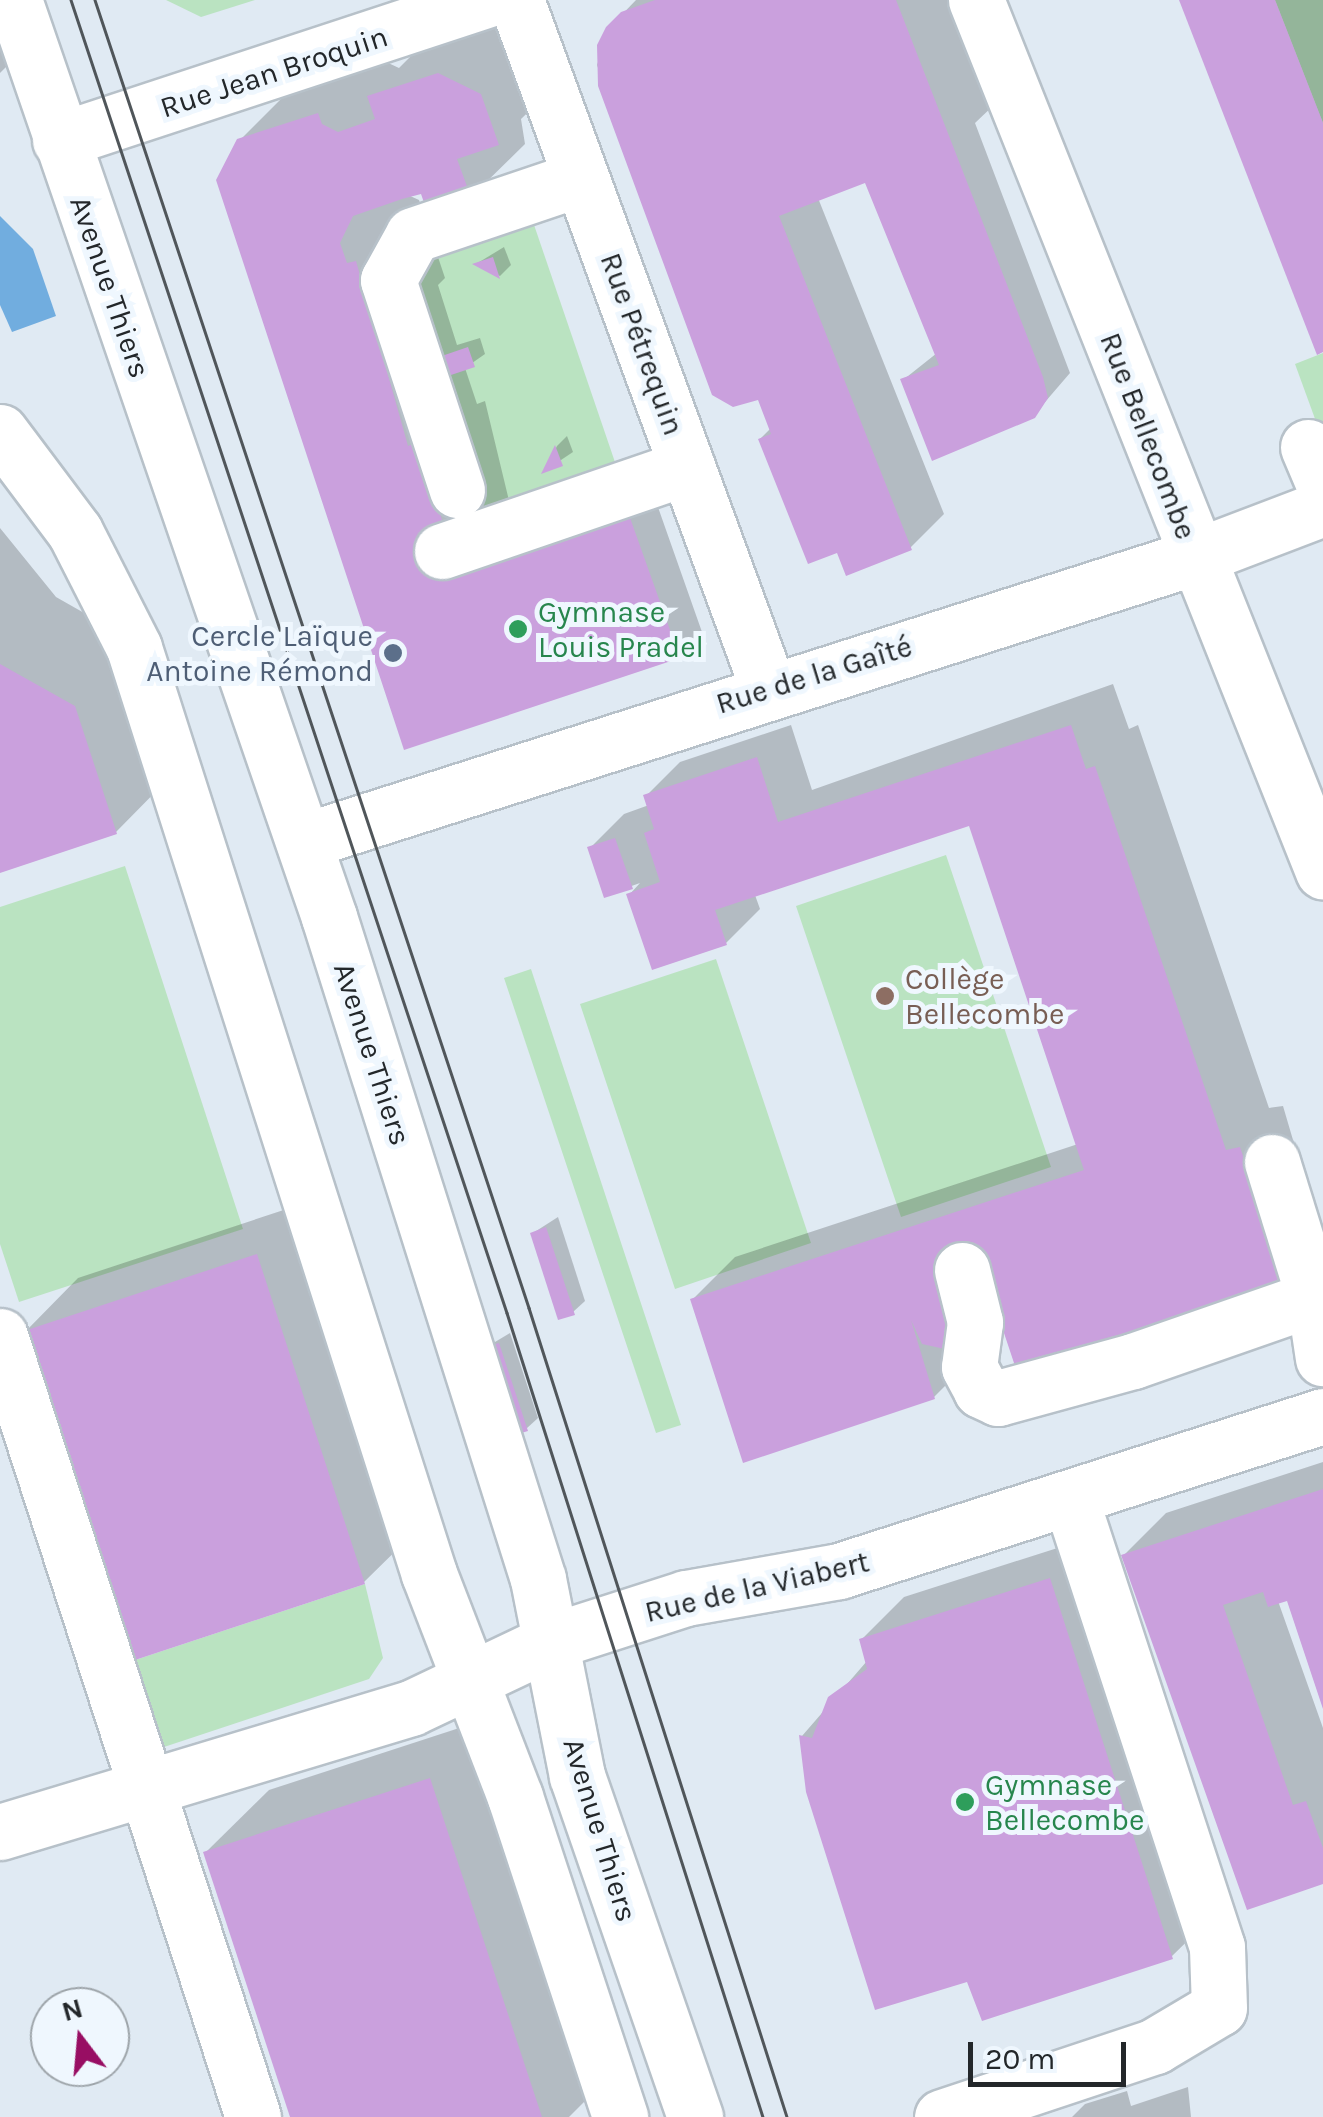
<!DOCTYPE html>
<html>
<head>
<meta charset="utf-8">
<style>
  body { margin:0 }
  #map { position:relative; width:1323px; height:2117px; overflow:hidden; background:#e0eaf3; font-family:Karla,sans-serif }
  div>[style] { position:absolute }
  .green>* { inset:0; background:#bae3c1 }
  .water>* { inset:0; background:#71addf }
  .shadow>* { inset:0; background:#0003 }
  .building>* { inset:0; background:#caa0dd }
  .roads { filter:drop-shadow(2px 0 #b7c1c9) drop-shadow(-2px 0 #b7c1c9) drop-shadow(0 2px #b7c1c9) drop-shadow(0 -2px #b7c1c9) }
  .minor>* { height:55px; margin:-27.5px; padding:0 27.5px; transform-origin:27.5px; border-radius:27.5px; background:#fff }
  .major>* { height:55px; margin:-27.5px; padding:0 27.5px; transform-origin:27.5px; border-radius:27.5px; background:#fff }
  .tram>* { height:2.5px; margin:-1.25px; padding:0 1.25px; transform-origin:1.25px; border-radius:1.25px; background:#50565a }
  .dots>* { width:28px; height:28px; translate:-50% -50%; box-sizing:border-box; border:5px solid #eff7fe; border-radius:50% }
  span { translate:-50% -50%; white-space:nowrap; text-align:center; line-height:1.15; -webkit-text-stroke:10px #eff7fe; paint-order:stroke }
  .street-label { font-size:30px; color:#23272a }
  .leisure-label { font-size:30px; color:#27864d }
  .left { translate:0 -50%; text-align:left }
  .service-label { font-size:30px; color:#4e5e75 }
  .right { translate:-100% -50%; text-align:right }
  .education-label { font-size:30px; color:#785e54 }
  .north { position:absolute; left:30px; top:1987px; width:100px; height:100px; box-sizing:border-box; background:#eff7fe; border:2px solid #9da4a9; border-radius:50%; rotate:344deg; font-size:28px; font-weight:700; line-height:40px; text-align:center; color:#23272a }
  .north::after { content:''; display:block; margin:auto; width:35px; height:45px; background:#980e63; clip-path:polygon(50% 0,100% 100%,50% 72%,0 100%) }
  .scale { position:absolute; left:968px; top:2042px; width:158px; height:45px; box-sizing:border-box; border:5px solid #23272a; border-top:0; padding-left:12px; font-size:30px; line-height:35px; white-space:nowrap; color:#23272a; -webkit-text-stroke:8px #eff7fe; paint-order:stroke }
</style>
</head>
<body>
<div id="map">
  <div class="green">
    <i style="clip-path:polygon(166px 0,255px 0,201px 17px)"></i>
    <i style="clip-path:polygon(1275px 0,1323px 0,1323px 123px)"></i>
    <i style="clip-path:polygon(531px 216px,617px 468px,483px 513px,414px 296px,439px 244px)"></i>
    <i style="clip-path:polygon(1323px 353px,1323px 438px,1322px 438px,1295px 364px)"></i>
    <i style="clip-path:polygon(946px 855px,1051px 1167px,901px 1217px,796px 906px)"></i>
    <i style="clip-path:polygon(125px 866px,243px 1229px,19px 1302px,0 1244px,0 907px)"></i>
    <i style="clip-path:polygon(716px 959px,811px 1243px,675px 1289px,580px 1004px)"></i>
    <i style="clip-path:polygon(531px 969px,681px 1425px,656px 1433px,504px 978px)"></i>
    <i style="clip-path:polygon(365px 1584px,383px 1658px,369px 1679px,158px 1749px,129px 1662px)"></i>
  </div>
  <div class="water">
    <i style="clip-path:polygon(0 216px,33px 249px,56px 316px,12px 332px,0 305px)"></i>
  </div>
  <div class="shadow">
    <i style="clip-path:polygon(0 0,35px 38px,0 73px)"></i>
    <i style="clip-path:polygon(636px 0,954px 0,995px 104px,975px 123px,1070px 373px,1033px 416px,903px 380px,937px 353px,876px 176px,818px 198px,944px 514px,910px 548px,760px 439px,771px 428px,761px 401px,664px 258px,597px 65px,609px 28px)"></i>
    <i style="clip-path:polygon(1182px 0,1323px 0,1323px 350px)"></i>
    <i style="clip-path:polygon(502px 12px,552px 89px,521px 119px,525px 144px,470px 198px,423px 191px,408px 195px,419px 200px,445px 278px,438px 285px,457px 345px,480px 338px,485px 354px,465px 368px,477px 404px,485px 401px,511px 509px,653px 493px,702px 632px,679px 656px,406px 746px,239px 141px,303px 77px,384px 61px,399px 68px,433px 34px)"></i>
    <i style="clip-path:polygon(504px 247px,511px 265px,500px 276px,476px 264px)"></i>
    <i style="clip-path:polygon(567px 436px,573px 452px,546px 470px,557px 446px)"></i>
    <i style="clip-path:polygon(0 528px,56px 597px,137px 643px,178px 769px,116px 832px,0 870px)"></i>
    <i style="clip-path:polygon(1113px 684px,1129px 729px,1138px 725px,1269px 1108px,1283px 1106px,1323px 1242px,993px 1294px,977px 1354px,934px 1397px,692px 1300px,735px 1257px,1078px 1144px,970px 821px,755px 895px,760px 909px,726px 943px,629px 895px,640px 883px,606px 895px,590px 848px,624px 814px,649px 805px,646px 796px,680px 762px,791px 725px,812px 790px)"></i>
    <i style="clip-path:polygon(311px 1201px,419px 1528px,364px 1582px,87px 1525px,92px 1520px,24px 1333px,78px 1278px)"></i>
    <i style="clip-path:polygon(558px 1217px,585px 1301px,573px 1312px,533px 1233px)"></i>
    <i style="clip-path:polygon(510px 1333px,538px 1418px,526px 1429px,485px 1348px)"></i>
    <i style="clip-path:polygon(1323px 1462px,1323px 1704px,1288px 1598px,1278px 1601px,1323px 1728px,1323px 1881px,1124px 1555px,1166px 1513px)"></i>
    <i style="clip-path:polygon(1092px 1537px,1214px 1915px,1171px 1957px,968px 1979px,802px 1736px,867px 1661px,861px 1640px,904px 1597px)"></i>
    <i style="clip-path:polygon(493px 1717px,611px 2075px,569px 2117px,293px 2117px,206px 1852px,269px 1790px)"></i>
    <i style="clip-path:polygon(1188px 2087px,1191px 2117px,1072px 2117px,1085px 2104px,1127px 2091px,1131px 2106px)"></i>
  </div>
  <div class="building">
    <i style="clip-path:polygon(655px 0,896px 0,1043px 377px,1048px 398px,1035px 418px,932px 461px,900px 379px,939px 365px,865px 183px,779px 216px,912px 550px,846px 576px,837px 553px,808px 564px,758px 439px,771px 434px,758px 400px,733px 407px,712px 395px,598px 86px,597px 45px,606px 27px,621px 12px)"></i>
    <i style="clip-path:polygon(1179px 0,1275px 0,1323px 123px,1323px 352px,1317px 355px)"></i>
    <i style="clip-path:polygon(438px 73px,481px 94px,499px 145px,457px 159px,472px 200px,428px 214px,421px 194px,402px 199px,353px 216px,340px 243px,347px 263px,356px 261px,408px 446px,417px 442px,444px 526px,629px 515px,680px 658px,404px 750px,216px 180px,237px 139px,318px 113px,322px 124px,338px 132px,375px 119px,367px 96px)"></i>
    <i style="clip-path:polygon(493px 257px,500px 279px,472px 264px)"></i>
    <i style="clip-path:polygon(468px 347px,475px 367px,439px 379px,433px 359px)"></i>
    <i style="clip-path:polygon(555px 445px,563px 466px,541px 474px)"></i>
    <i style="clip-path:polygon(0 664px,75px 706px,117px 834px,0 873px)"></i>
    <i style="clip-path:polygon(1071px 725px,1086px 769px,1095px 766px,1226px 1150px,1240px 1147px,1285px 1283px,1017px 1372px,981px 1264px,945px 1349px,922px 1344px,911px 1320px,935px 1399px,743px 1463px,690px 1299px,1084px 1170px,969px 826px,715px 910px,727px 945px,652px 970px,626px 894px,660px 882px,644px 833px,654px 829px,643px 795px,757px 757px,778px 822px)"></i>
    <i style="clip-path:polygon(615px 838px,633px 889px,604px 898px,587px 847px)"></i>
    <i style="clip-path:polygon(546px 1227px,575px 1315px,558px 1320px,530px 1233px)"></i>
    <i style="clip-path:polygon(257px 1254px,365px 1584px,129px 1662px,84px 1525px,91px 1523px,21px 1332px)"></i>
    <i style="clip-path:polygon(499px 1343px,528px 1431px,511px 1436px,482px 1348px)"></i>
    <i style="clip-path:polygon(1323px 1489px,1323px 1709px,1287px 1601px,1268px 1607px,1263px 1592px,1223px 1605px,1293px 1805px,1306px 1801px,1323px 1848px,1323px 1884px,1247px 1910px,1121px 1555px)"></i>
    <i style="clip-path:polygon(1050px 1578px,1173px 1959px,982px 2021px,967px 1982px,875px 2010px,806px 1792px,799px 1735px,812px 1738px,828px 1697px,867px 1669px,859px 1639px)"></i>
    <i style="clip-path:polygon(430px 1778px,542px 2117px,290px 2117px,203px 1852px)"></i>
  </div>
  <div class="roads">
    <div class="minor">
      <i style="left:516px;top:0;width:733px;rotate:69.88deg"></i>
      <i style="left:976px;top:0;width:938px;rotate:68.28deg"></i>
      <i style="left:60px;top:140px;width:449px;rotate:-18.2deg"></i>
      <i style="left:1308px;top:447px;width:39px;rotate:67deg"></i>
      <i style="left:457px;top:490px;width:221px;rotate:-108.2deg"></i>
      <i style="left:388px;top:280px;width:51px;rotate:-60.9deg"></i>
      <i style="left:413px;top:235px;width:177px;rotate:-18.7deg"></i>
      <i style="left:442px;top:551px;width:259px;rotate:-18.9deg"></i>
      <i style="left:304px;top:841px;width:935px;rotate:-17.68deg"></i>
      <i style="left:1195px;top:557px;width:137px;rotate:-20.9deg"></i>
      <i style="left:1272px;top:1162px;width:142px;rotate:72.8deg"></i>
      <i style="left:962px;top:1270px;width:54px;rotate:76deg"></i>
      <i style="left:975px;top:1322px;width:45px;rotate:97.6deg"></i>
      <i style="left:969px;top:1367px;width:26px;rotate:62deg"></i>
      <i style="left:981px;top:1390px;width:19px;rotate:25deg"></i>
      <i style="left:998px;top:1398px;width:140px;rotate:-15.3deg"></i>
      <i style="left:1133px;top:1361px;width:192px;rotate:-19.2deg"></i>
      <i style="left:1314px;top:1298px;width:61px;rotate:81.5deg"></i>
      <i style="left:0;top:1336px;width:821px;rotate:72.05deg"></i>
      <i style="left:0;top:1832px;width:429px;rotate:-16.8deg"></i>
      <i style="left:411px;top:1708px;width:156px;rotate:-25.4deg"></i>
      <i style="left:552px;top:1641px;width:141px;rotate:-17.8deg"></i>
      <i style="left:686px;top:1598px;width:155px;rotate:-10deg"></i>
      <i style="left:839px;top:1571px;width:508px;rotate:-17.76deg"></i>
      <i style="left:942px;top:2117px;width:225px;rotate:-18.4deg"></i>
      <i style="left:1155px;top:2046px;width:74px;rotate:-30.7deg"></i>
      <i style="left:1219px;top:2008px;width:61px;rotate:-91.9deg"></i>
      <i style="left:1217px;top:1947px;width:472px;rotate:-108.1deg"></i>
    </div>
    <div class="major">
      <i style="left:14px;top:0;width:970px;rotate:71.04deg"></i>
      <i style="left:329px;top:917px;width:694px;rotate:72.48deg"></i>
      <i style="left:538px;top:1579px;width:201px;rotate:78.8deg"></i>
      <i style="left:577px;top:1776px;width:361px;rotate:70.9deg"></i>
      <i style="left:0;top:432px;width:125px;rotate:53.1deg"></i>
      <i style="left:75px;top:532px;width:130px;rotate:63deg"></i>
      <i style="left:134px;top:648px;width:972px;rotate:72.33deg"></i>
      <i style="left:429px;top:1574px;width:239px;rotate:68.9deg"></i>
      <i style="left:515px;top:1797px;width:337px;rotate:71.8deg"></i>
    </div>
  </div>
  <div class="tram">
    <i style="left:71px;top:0;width:1383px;rotate:71.63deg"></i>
    <i style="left:507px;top:1313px;width:844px;rotate:72.34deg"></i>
    <i style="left:95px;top:0;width:1378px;rotate:71.64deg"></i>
    <i style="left:529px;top:1308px;width:849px;rotate:72.31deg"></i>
  </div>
  <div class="dots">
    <i style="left:518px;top:629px;background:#2e9e5b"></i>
    <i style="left:393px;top:653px;background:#5c6f8a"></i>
    <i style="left:885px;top:996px;background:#8d6e63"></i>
    <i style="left:965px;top:1802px;background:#2e9e5b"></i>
  </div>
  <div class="street-label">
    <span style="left:274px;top:72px;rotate:-18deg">Rue Jean Broquin</span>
    <span style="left:110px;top:287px;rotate:71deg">Avenue Thiers</span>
    <span style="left:642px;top:344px;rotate:70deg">Rue Pétrequin</span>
    <span style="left:1148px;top:436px;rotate:69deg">Rue Bellecombe</span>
    <span style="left:814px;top:675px;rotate:-17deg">Rue de la Gaîté</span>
    <span style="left:372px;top:1054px;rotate:72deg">Avenue Thiers</span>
    <span style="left:757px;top:1587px;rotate:-13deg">Rue de la Viabert</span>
    <span style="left:600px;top:1830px;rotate:73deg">Avenue Thiers</span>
  </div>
  <div class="leisure-label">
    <span class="left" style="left:538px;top:629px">Gymnase<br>Louis Pradel</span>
    <span class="left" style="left:985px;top:1802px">Gymnase<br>Bellecombe</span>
  </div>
  <div class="service-label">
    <span class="right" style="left:373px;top:653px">Cercle Laïque<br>Antoine Rémond</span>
  </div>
  <div class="education-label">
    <span class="left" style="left:905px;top:996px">Collège<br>Bellecombe</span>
  </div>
  <div class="north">N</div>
  <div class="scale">20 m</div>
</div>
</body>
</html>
